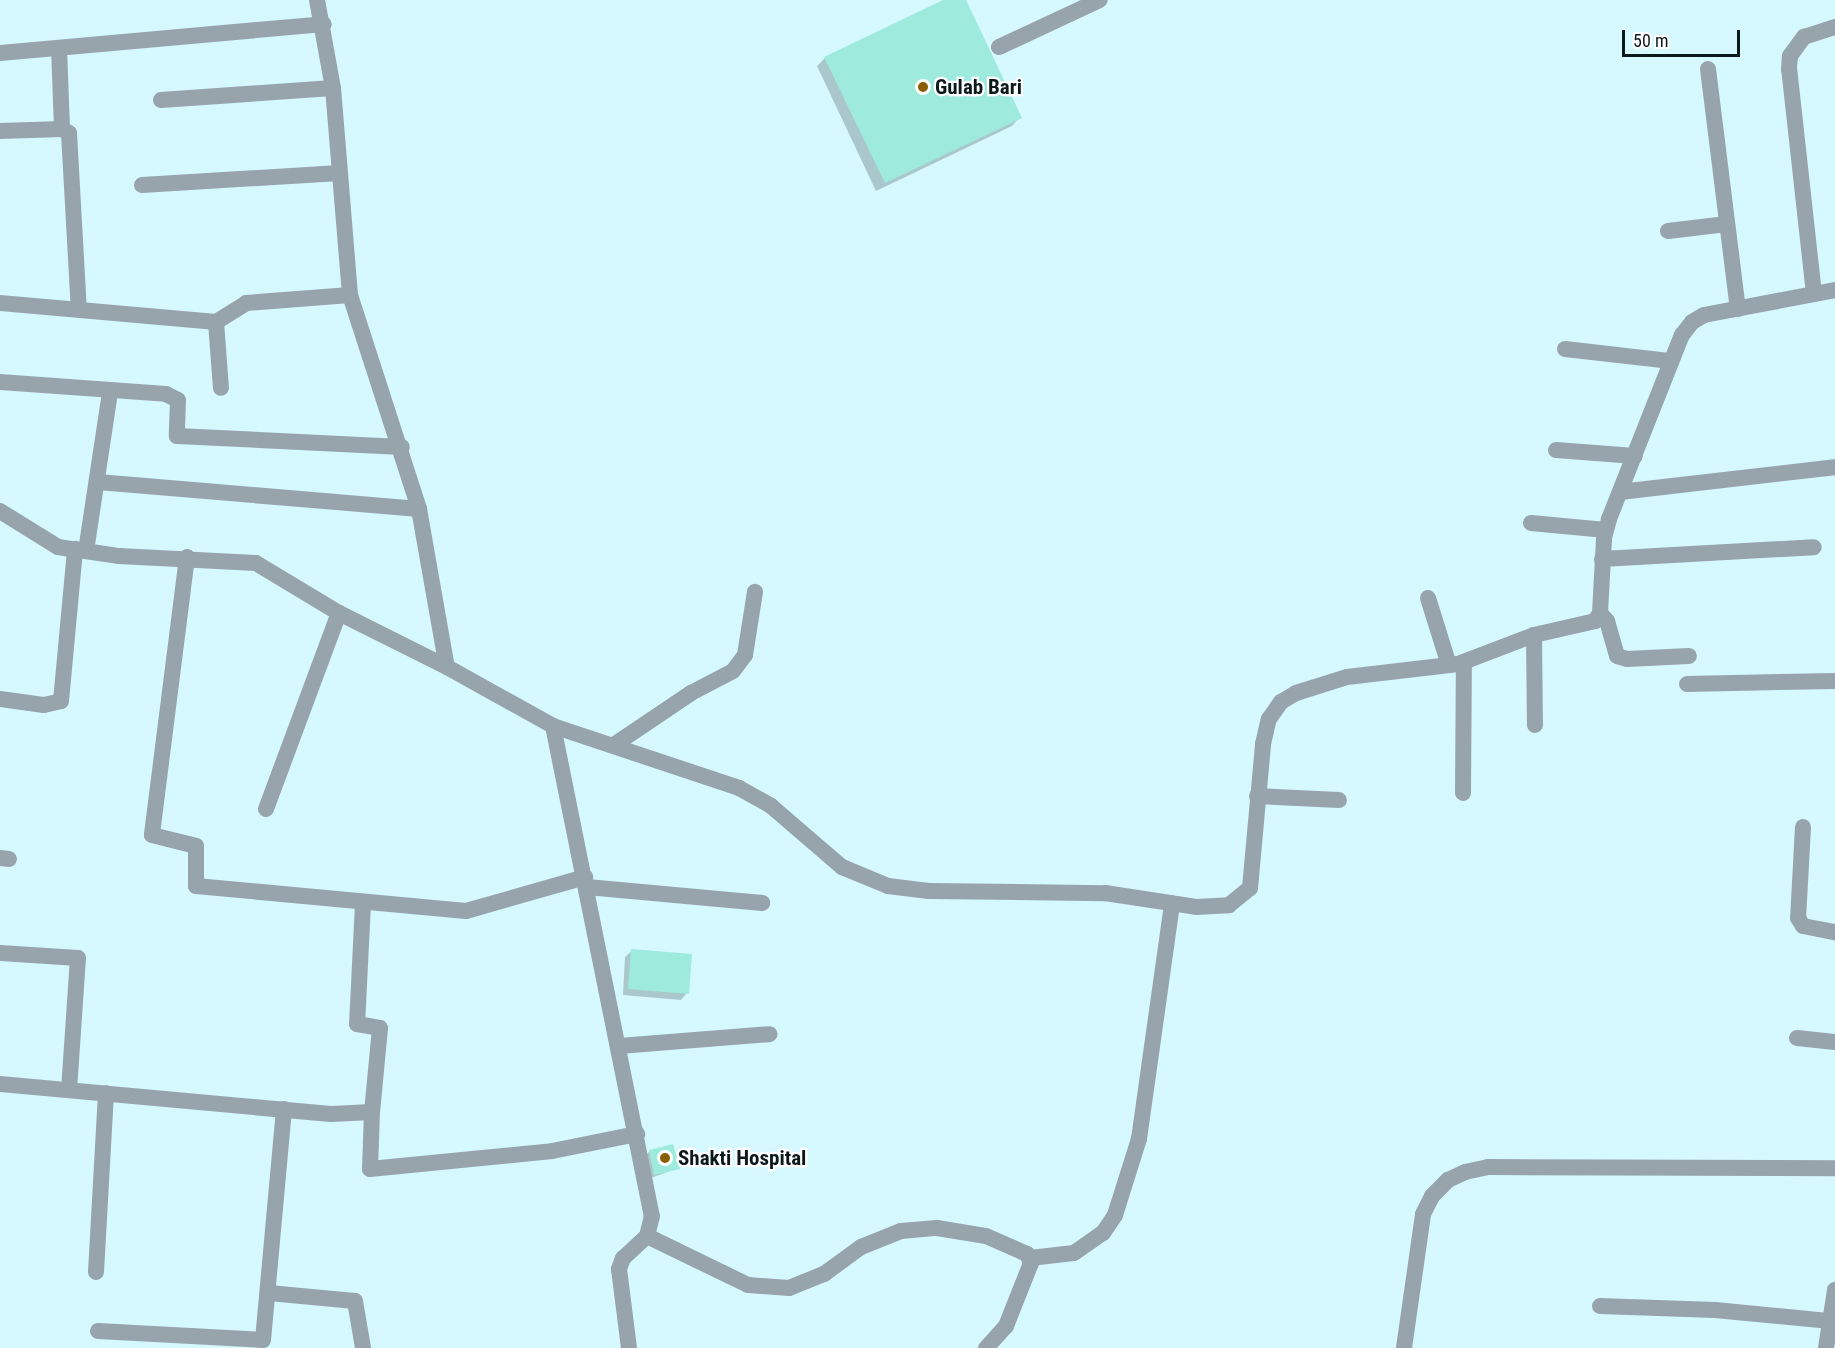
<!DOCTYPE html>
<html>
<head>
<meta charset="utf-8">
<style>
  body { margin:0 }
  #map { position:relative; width:1835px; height:1348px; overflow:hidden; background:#d5f9ff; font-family:"Roboto Condensed",sans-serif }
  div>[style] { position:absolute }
  .shadow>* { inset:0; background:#0003 }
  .building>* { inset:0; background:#9eeadc }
  .minor>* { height:16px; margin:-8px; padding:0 8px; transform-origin:8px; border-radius:8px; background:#98a4ab }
  .dots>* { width:16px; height:16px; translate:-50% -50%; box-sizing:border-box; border:3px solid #fff; border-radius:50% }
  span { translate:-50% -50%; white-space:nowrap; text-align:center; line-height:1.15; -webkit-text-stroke:4.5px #fff; paint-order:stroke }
  .poi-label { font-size:21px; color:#0c191b; font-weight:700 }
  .left { translate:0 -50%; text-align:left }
  .scale { position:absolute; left:1622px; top:30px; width:118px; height:27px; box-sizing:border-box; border:3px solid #0c191b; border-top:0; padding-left:8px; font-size:18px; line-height:21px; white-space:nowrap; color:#0c191b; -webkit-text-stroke:4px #fff; paint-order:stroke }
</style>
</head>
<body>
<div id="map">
  <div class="shadow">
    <i style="clip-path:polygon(947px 0,965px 0,1020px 117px,1012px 126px,876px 191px,817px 66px,825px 58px)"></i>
    <i style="clip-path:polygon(632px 951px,687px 993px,681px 1000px,623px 995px,625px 957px)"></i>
    <i style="clip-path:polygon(650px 1151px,678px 1168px,651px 1178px,646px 1155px)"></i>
  </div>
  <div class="building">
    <i style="clip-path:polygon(943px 0,966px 0,1022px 118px,885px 183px,824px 57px)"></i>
    <i style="clip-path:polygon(631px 949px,692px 954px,689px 994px,628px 989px)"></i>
    <i style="clip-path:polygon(673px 1144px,680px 1169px,654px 1175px,649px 1150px)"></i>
  </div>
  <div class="minor">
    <i style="left:317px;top:0;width:89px;rotate:79.7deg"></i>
    <i style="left:333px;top:88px;width:208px;rotate:85.3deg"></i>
    <i style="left:350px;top:295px;width:225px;rotate:72.1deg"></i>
    <i style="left:419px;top:509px;width:160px;rotate:80deg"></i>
    <i style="left:447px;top:667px;width:121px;rotate:29.1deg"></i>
    <i style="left:553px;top:726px;width:500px;rotate:78.6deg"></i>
    <i style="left:652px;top:1216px;width:21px;rotate:104deg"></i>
    <i style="left:647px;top:1236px;width:33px;rotate:137deg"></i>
    <i style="left:623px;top:1258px;width:12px;rotate:110deg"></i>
    <i style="left:619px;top:1269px;width:80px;rotate:82.8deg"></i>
    <i style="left:999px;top:47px;width:111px;rotate:-25deg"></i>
    <i style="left:0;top:53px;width:325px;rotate:-5.1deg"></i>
    <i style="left:1708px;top:69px;width:242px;rotate:82.9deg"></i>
    <i style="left:161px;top:100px;width:172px;rotate:-4deg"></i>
    <i style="left:62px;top:129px;width:8px;rotate:30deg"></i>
    <i style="left:69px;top:133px;width:177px;rotate:86.8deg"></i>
    <i style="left:0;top:131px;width:62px;rotate:-1.8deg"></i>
    <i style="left:62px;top:129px;width:80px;rotate:-92.1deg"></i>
    <i style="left:142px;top:185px;width:198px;rotate:-3.5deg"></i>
    <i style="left:1668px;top:231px;width:59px;rotate:-6.8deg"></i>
    <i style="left:1814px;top:294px;width:226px;rotate:-96.3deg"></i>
    <i style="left:1789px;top:69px;width:13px;rotate:-86deg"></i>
    <i style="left:1790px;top:56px;width:24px;rotate:-54deg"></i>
    <i style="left:1804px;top:37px;width:33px;rotate:-18deg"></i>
    <i style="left:0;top:303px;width:217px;rotate:5deg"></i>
    <i style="left:216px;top:322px;width:36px;rotate:-32deg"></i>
    <i style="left:246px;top:303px;width:104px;rotate:-4.4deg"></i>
    <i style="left:216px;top:322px;width:66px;rotate:85.7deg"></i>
    <i style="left:1565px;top:349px;width:107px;rotate:6.5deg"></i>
    <i style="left:0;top:382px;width:166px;rotate:4.1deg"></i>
    <i style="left:166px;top:394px;width:13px;rotate:27deg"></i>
    <i style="left:178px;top:400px;width:36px;rotate:92deg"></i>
    <i style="left:177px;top:436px;width:225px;rotate:2.8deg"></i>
    <i style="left:1556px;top:450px;width:79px;rotate:4.3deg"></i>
    <i style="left:98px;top:482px;width:322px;rotate:4.8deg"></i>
    <i style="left:1620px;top:492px;width:216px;rotate:-6.6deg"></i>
    <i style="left:0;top:511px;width:68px;rotate:31.8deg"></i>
    <i style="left:58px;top:547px;width:62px;rotate:8.4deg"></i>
    <i style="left:119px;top:556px;width:137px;rotate:2.9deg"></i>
    <i style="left:256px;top:563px;width:97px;rotate:31.1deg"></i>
    <i style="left:339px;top:613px;width:121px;rotate:26.6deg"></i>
    <i style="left:1531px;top:523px;width:75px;rotate:5.3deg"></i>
    <i style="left:86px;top:551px;width:161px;rotate:-81.4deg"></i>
    <i style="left:187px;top:557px;width:280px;rotate:97.2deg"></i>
    <i style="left:152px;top:835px;width:45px;rotate:14deg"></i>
    <i style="left:196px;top:846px;width:40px;rotate:90deg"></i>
    <i style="left:196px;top:886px;width:271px;rotate:5.3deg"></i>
    <i style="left:466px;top:911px;width:124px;rotate:-15.9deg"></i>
    <i style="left:1602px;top:559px;width:212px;rotate:-3.2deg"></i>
    <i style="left:1428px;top:598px;width:70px;rotate:72.6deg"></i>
    <i style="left:1600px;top:613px;width:11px;rotate:49deg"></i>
    <i style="left:1607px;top:621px;width:36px;rotate:74deg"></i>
    <i style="left:1617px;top:656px;width:10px;rotate:17deg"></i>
    <i style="left:1627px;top:659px;width:62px;rotate:-2.8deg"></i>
    <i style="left:1534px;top:635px;width:90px;rotate:89.4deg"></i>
    <i style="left:1687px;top:684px;width:148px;rotate:-1.2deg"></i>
    <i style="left:0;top:699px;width:44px;rotate:7.8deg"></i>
    <i style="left:44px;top:705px;width:17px;rotate:-13deg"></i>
    <i style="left:61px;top:701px;width:153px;rotate:-84.7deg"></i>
    <i style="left:553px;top:726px;width:196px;rotate:18.4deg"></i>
    <i style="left:739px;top:788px;width:37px;rotate:29deg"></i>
    <i style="left:771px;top:806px;width:94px;rotate:40.7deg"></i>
    <i style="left:842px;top:867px;width:50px;rotate:22.4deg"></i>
    <i style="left:888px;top:886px;width:41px;rotate:7deg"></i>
    <i style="left:929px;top:891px;width:176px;rotate:0.7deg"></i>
    <i style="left:1105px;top:893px;width:92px;rotate:8.7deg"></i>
    <i style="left:1196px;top:907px;width:33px;rotate:-3deg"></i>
    <i style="left:1229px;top:905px;width:27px;rotate:-39deg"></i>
    <i style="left:1250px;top:888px;width:145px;rotate:-84.8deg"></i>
    <i style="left:1263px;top:744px;width:26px;rotate:-77deg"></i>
    <i style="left:1269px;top:719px;width:21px;rotate:-55deg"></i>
    <i style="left:1281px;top:702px;width:17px;rotate:-31deg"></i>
    <i style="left:1296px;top:693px;width:53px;rotate:-17.4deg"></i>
    <i style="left:1347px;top:677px;width:112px;rotate:-6.7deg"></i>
    <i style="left:1458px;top:664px;width:81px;rotate:-20.9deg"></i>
    <i style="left:1534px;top:635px;width:63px;rotate:-12.9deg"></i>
    <i style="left:1595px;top:621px;width:9px;rotate:-58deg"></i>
    <i style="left:1600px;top:613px;width:75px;rotate:-86.9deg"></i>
    <i style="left:1604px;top:538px;width:20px;rotate:-75deg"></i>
    <i style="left:1609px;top:519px;width:198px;rotate:-68.4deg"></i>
    <i style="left:1682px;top:335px;width:16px;rotate:-52deg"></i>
    <i style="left:1692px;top:322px;width:14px;rotate:-30deg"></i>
    <i style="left:1704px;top:315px;width:133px;rotate:-10.8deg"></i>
    <i style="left:614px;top:745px;width:93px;rotate:-34deg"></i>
    <i style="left:691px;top:693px;width:47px;rotate:-27.6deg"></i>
    <i style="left:733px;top:671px;width:20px;rotate:-53deg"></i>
    <i style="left:745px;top:655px;width:64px;rotate:-81deg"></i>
    <i style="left:1463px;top:793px;width:131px;rotate:-89.6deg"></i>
    <i style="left:1257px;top:796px;width:82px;rotate:2.8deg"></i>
    <i style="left:266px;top:809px;width:209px;rotate:-69.6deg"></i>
    <i style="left:1803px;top:827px;width:91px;rotate:93.1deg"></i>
    <i style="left:1798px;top:918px;width:9px;rotate:58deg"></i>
    <i style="left:1803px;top:926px;width:33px;rotate:11deg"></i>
    <i style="left:0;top:858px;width:9px;rotate:6deg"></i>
    <i style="left:587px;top:887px;width:176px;rotate:5.2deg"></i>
    <i style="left:363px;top:903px;width:121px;rotate:92.8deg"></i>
    <i style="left:357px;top:1024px;width:23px;rotate:10deg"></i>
    <i style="left:380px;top:1028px;width:84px;rotate:95.4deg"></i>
    <i style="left:0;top:953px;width:78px;rotate:3.7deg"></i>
    <i style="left:78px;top:958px;width:131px;rotate:93.9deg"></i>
    <i style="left:1797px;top:1038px;width:38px;rotate:6deg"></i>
    <i style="left:619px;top:1046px;width:151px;rotate:-4.5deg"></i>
    <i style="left:0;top:1084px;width:332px;rotate:5.2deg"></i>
    <i style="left:331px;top:1114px;width:41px;rotate:-2.8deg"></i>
    <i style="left:372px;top:1112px;width:57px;rotate:92deg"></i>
    <i style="left:370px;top:1169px;width:183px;rotate:-5.6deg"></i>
    <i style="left:552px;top:1151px;width:87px;rotate:-11.3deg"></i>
    <i style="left:647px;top:1236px;width:112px;rotate:25.9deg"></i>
    <i style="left:748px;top:1285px;width:41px;rotate:4.2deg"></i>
    <i style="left:789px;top:1288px;width:38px;rotate:-22deg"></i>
    <i style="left:824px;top:1274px;width:46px;rotate:-36.1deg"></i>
    <i style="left:861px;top:1247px;width:43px;rotate:-21.8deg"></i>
    <i style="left:901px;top:1231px;width:36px;rotate:-5deg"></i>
    <i style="left:937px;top:1228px;width:50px;rotate:9.3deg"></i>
    <i style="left:986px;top:1236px;width:45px;rotate:23.7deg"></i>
    <i style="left:1027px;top:1254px;width:10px;rotate:66deg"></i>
    <i style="left:1031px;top:1263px;width:68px;rotate:111.6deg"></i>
    <i style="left:1006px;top:1326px;width:30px;rotate:132deg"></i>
    <i style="left:1030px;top:1258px;width:44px;rotate:-6.5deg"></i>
    <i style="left:1074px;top:1253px;width:35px;rotate:-35deg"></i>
    <i style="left:1103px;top:1233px;width:22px;rotate:-56deg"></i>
    <i style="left:1115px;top:1215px;width:80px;rotate:-72.5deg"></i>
    <i style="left:1139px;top:1139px;width:238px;rotate:-82deg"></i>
    <i style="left:96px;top:1272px;width:179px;rotate:-86.8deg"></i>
    <i style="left:269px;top:1293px;width:86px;rotate:5.3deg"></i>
    <i style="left:355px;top:1301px;width:48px;rotate:80.3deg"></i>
    <i style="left:1600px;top:1306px;width:115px;rotate:2deg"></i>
    <i style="left:1715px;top:1310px;width:116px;rotate:5.5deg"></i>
    <i style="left:98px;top:1331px;width:165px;rotate:3.1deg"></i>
    <i style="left:263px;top:1340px;width:232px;rotate:-84.8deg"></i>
    <i style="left:1404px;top:1348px;width:135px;rotate:-81.9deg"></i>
    <i style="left:1423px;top:1214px;width:20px;rotate:-63deg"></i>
    <i style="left:1432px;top:1196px;width:23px;rotate:-45deg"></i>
    <i style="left:1448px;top:1180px;width:19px;rotate:-25deg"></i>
    <i style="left:1465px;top:1172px;width:24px;rotate:-12deg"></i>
    <i style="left:1488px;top:1167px;width:347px;rotate:0.2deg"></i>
    <i style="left:1826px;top:1348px;width:59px;rotate:-81.2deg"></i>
  </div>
  <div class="dots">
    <i style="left:923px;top:87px;background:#895d00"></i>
    <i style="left:665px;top:1158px;background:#895d00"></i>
  </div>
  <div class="poi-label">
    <span class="left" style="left:935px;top:87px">Gulab Bari</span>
    <span class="left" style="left:678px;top:1158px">Shakti Hospital</span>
  </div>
  <div class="scale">50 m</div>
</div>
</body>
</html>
